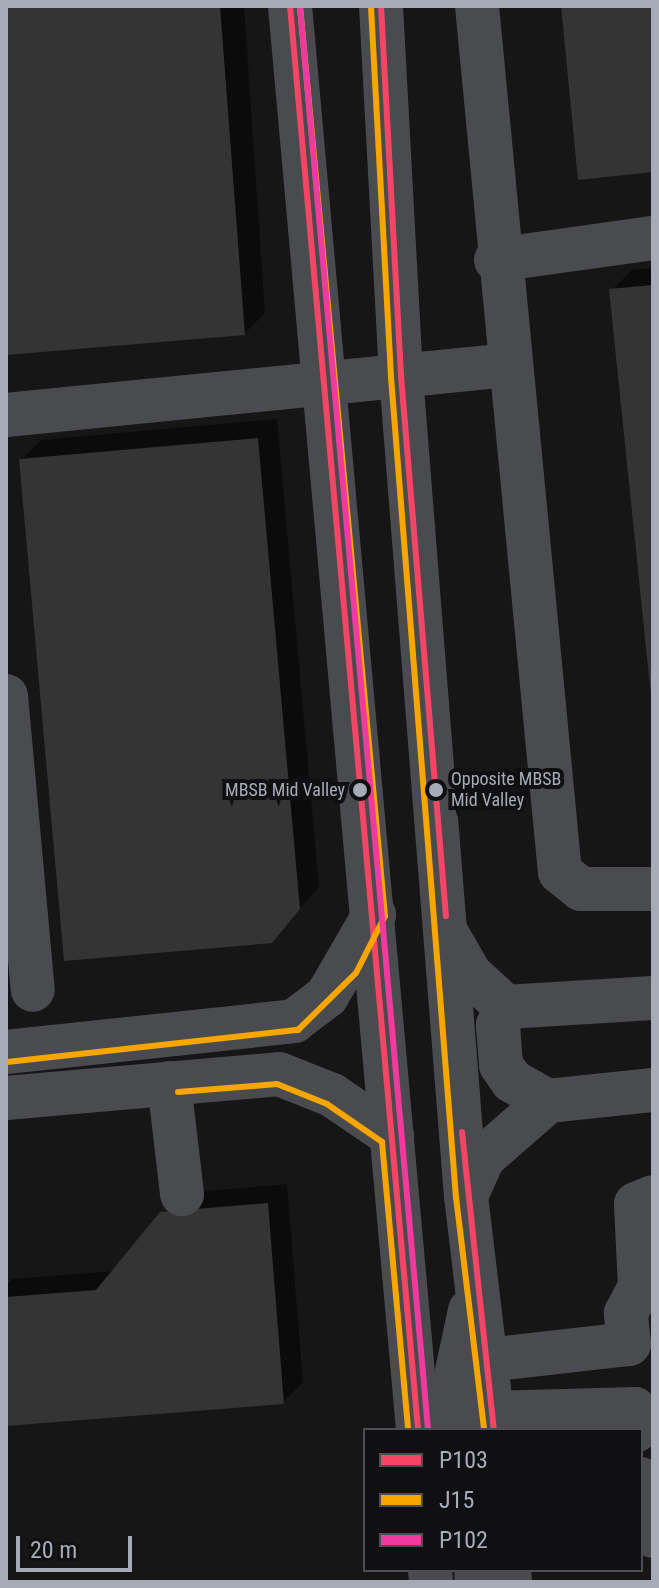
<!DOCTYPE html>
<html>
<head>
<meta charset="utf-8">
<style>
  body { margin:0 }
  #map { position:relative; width:659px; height:1588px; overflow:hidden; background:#161616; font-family:"Roboto Condensed",sans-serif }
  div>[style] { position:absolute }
  .shadow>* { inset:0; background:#0007 }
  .building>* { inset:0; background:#343435 }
  .minor>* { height:44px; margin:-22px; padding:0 22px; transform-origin:22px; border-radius:22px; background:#4a4b4f }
  .bus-1>* { height:6px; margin:-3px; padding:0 3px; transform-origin:3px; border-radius:3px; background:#f34667 }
  .bus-2>* { height:6px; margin:-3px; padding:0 3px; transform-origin:3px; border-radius:3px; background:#f7a600 }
  .bus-3>* { height:6px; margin:-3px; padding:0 3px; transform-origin:3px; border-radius:3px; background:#f13a9d }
  .dots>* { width:22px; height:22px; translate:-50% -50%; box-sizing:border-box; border:4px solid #101012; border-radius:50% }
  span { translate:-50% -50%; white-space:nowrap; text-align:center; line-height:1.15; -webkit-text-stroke:8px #101012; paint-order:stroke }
  .bus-label { font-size:18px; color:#a7abb8 }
  .left { translate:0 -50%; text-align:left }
  .right { translate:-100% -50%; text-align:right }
  .frame { position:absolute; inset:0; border:8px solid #a7abb8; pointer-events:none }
  .legend { position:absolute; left:363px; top:1428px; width:280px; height:144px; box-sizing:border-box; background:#101012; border:2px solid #4c4e54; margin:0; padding:10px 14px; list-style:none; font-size:24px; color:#a7abb8 }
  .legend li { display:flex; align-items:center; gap:16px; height:40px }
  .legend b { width:40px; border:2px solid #4c4e54 }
  .scale { position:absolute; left:16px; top:1536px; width:116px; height:36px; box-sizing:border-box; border:4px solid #a7abb8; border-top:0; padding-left:10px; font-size:24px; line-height:28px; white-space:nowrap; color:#a7abb8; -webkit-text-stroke:6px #101012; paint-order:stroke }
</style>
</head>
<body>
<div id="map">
  <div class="shadow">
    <i style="clip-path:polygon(6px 6px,244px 6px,265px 313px,245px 333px,6px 353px)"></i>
    <i style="clip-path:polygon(653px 268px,653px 697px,612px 290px,632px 270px)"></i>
    <i style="clip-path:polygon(277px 419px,319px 887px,271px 941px,21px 460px,41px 440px)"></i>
    <i style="clip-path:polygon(6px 730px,20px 970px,6px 971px)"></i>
    <i style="clip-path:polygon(287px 1184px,303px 1382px,283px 1402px,6px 1424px,6px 1286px,13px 1279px,114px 1271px,182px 1193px)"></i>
  </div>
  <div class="building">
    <i style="clip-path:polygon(6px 6px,220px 6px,245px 335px,6px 355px)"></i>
    <i style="clip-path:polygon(561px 6px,653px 6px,653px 172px,578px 180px)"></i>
    <i style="clip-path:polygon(653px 285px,653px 696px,651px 696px,609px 289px)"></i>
    <i style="clip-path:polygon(258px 438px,300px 909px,272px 943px,64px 961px,19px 459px)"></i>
    <i style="clip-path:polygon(268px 1203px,284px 1404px,6px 1426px,6px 1297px,96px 1290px,160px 1212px)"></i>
  </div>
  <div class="minor">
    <i style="left:290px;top:6px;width:1430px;rotate:84.86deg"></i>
    <i style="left:381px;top:6px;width:371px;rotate:86.9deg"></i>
    <i style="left:401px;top:376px;width:823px;rotate:85.47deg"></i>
    <i style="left:466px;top:1196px;width:236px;rotate:83.2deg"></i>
    <i style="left:477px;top:6px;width:870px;rotate:84.53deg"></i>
    <i style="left:560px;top:872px;width:27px;rotate:39deg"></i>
    <i style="left:581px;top:889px;width:72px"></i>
    <i style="left:496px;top:260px;width:159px;rotate:-8deg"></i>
    <i style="left:6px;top:415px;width:505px;rotate:-5.68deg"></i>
    <i style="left:6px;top:696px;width:295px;rotate:84.8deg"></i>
    <i style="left:449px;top:937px;width:43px;rotate:60.4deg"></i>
    <i style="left:470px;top:974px;width:49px;rotate:42.5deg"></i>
    <i style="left:506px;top:1007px;width:147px;rotate:-3.5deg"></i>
    <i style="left:506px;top:1007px;width:20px;rotate:114deg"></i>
    <i style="left:498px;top:1025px;width:40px;rotate:85.7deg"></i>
    <i style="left:501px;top:1065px;width:19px;rotate:55deg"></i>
    <i style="left:512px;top:1081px;width:41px;rotate:29.1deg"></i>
    <i style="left:6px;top:1052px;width:290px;rotate:-6.1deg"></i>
    <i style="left:294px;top:1021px;width:41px;rotate:-37.1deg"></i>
    <i style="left:327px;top:996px;width:94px;rotate:-59.9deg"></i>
    <i style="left:169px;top:1083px;width:112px;rotate:83.3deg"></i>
    <i style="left:6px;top:1098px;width:274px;rotate:-5deg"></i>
    <i style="left:279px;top:1074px;width:57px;rotate:21.6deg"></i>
    <i style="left:332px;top:1095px;width:73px;rotate:34.3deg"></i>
    <i style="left:466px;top:1196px;width:42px;rotate:-65.9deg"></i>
    <i style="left:483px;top:1158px;width:86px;rotate:-41.2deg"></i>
    <i style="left:548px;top:1101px;width:106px;rotate:-6deg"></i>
    <i style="left:488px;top:1360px;width:142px;rotate:-6.5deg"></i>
    <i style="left:629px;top:1344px;width:31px;rotate:-96deg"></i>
    <i style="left:626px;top:1313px;width:30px;rotate:-62deg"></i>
    <i style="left:640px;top:1287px;width:83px;rotate:-92.8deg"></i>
    <i style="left:636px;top:1204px;width:18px;rotate:-22deg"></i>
    <i style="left:492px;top:1413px;width:143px;rotate:-1.6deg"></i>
    <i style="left:635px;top:1409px;width:21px;rotate:85deg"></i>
    <i style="left:462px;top:1430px;width:54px;rotate:-96.3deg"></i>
    <i style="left:456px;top:1376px;width:67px;rotate:-78deg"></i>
    <i style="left:641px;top:1479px;width:58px;rotate:78.1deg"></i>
    <i style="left:430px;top:1570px;width:12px;rotate:85deg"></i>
    <i style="left:476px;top:1570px;width:12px;rotate:85deg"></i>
    <i style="left:509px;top:1570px;width:12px;rotate:85deg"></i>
  </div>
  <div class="bus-1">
    <i style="left:290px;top:6px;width:1430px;rotate:84.86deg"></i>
    <i style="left:381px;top:6px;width:371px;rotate:86.9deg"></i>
    <i style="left:401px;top:376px;width:542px;rotate:85.24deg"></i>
    <i style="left:462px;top:1132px;width:300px;rotate:83.9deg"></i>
  </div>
  <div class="bus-2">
    <i style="left:371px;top:7px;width:371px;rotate:86.9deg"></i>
    <i style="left:391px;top:377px;width:823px;rotate:85.47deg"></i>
    <i style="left:456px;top:1197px;width:235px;rotate:83.1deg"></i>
    <i style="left:7px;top:1062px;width:293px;rotate:-6.3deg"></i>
    <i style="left:298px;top:1030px;width:81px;rotate:-44.5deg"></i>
    <i style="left:356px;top:973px;width:64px;rotate:-63deg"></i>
    <i style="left:385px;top:916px;width:914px;rotate:-95.34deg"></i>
    <i style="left:178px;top:1092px;width:99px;rotate:-4.6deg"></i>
    <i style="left:277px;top:1084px;width:54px;rotate:21.8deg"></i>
    <i style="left:327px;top:1104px;width:67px;rotate:34.6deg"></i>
    <i style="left:382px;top:1142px;width:289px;rotate:84.8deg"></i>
  </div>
  <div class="bus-3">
    <i style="left:300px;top:6px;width:1429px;rotate:84.86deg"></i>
  </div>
  <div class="dots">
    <i style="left:360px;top:790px;background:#a7abb8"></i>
    <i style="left:436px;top:790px;background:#a7abb8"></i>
  </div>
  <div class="bus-label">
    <span class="left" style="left:451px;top:790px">Opposite MBSB<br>Mid Valley</span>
    <span class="right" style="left:345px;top:790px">MBSB Mid Valley</span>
  </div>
  <div class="frame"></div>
  <ul class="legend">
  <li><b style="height:10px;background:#f34667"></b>P103</li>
  <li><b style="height:10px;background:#f7a600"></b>J15</li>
  <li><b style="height:10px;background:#f13a9d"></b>P102</li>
  </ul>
  <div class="scale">20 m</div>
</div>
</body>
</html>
